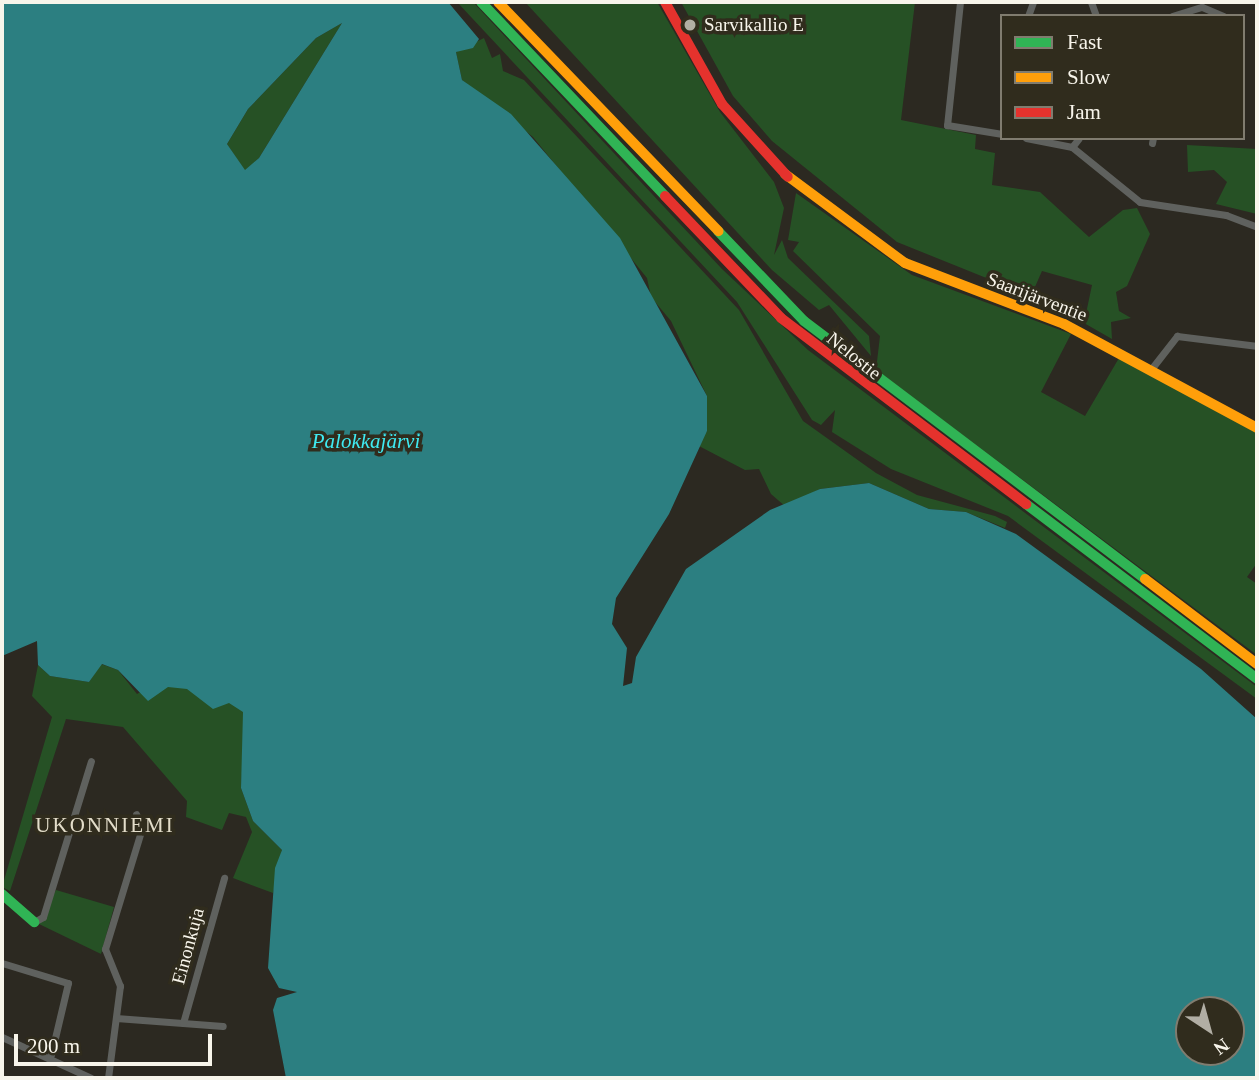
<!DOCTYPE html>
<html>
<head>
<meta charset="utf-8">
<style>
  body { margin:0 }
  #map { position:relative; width:1259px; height:1080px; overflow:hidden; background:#2c2921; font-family:Georgia,serif }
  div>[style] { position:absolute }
  .green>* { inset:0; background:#265125 }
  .water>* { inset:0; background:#2c7f81 }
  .street>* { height:7px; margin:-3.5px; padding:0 3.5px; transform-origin:3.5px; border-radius:3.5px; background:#5f615e }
  .fast>* { height:10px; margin:-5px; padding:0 5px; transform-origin:5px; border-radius:5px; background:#30b455 }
  .slow>* { height:10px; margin:-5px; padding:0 5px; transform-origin:5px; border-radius:5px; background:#ff9f0a }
  .jam>* { height:10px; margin:-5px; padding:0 5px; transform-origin:5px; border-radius:5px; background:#e5322d }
  .dots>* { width:19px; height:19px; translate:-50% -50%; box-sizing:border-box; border:4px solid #302c1d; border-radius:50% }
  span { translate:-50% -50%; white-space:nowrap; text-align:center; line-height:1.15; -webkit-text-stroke:7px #302c1d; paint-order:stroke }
  .poi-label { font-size:19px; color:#f8f5eb }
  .left { translate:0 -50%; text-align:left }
  .street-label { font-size:19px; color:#f8f5eb }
  .water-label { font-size:21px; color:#3feaf1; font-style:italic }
  .neighbourhood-label { font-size:21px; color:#e3ddca; letter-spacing:2px }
  .frame { position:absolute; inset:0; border:4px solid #f8f5eb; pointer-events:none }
  .legend { position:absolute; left:1000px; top:14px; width:245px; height:126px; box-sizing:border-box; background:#302c1d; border:2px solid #807c6f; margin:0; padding:9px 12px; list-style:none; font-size:21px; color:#f8f5eb }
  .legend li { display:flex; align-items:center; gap:14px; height:35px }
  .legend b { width:35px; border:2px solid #807c6f }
  .north { position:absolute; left:1175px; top:996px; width:70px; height:70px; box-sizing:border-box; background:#302c1d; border:2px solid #807c6f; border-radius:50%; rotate:144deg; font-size:19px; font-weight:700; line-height:28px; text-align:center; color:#f8f5eb }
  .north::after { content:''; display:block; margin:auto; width:24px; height:32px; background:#b1aea4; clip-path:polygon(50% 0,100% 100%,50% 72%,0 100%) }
  .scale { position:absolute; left:14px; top:1034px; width:198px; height:32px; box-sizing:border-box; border:4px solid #f8f5eb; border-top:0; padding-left:9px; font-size:21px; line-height:24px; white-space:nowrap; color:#f8f5eb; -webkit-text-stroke:5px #302c1d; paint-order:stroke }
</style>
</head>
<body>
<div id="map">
  <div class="green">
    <i style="clip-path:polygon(457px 2px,473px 2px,722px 269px,808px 350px,1257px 687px,1257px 699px,1008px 516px,891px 469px,832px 432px,835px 410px,821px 425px,812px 420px,737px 302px)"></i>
    <i style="clip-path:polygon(525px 2px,657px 2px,720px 112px,774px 182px,784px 208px,774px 255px,782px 240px,788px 258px,869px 336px,871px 356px,829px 305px,819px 310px,772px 270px)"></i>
    <i style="clip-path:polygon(681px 2px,915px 2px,901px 120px,976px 135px,975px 149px,995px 153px,992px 185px,1040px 192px,1089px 237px,1123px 210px,1137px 208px,1150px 234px,1127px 286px,1116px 292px,1119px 311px,1131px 318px,1111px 322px,1112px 339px,1084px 323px,1092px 285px,1042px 271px,1031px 296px,897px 242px,772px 141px,733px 96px)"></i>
    <i style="clip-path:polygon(342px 23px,259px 158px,245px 171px,227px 144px,248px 109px,316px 38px)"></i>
    <i style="clip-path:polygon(484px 38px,492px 58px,500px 54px,503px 71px,524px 80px,739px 310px,803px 421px,876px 473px,917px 495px,995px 516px,1007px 522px,1005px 528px,966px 512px,929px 509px,869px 483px,820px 489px,786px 507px,771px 494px,759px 469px,745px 470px,697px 445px,707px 431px,707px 396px,671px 321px,651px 297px,647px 278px,533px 137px,462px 80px,456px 52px)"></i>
    <i style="clip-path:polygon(1187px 145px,1257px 149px,1257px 214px,1216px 204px,1227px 182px,1214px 170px,1188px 172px)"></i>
    <i style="clip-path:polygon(796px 193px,912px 275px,1071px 334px,1041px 392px,1085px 416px,1119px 358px,1257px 433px,1257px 563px,1247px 577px,1257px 584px,1257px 655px,876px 370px,880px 336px,793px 251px,799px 242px,788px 240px)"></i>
    <i style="clip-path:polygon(101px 664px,118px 670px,137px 694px,170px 675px,247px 701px,241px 788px,253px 821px,282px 850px,273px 893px,233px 878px,252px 832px,246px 817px,229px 813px,222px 830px,186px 817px,187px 801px,123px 727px,66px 719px,10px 891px,2px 887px,52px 717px,32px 696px,38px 665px,50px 676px,89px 682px)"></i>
    <i style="clip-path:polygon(56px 890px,114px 907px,101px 954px,39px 924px)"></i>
  </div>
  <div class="water">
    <i style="clip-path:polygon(evenodd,2px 2px,448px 2px,479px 39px,473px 48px,456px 52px,462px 80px,511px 114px,620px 238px,707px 396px,707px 431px,669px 514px,616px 598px,612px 624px,627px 648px,623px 686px,632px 683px,636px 657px,686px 569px,770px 510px,820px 489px,869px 483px,929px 509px,966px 512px,1016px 534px,1201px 669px,1257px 719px,1257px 1078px,286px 1078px,273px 1010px,277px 998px,297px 992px,279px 988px,268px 968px,275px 868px,282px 850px,253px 821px,241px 788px,243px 712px,229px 703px,213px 709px,187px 689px,168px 687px,148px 701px,118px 670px,102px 664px,89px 682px,50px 676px,38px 665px,37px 641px,2px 656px,2px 2px,342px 23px,259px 158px,245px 170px,227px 144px,248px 109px,316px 38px,342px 23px,2px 2px,1189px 1010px,1231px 1010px,1231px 1052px,1189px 1052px,1189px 1010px)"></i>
  </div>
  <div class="street">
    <i style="left:960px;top:2px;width:124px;rotate:96deg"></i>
    <i style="left:947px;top:125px;width:56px;rotate:9.3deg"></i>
    <i style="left:1091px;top:2px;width:15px;rotate:70deg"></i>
    <i style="left:1028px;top:16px;width:15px;rotate:-70deg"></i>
    <i style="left:1172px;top:16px;width:31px;rotate:-17deg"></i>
    <i style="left:1202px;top:7px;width:23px;rotate:23deg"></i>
    <i style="left:1026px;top:138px;width:47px;rotate:11.1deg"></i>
    <i style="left:1072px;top:147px;width:87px;rotate:39deg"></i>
    <i style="left:1140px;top:202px;width:87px;rotate:8.6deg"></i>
    <i style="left:1226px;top:215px;width:33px;rotate:21deg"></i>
    <i style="left:1152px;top:143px;width:5px;rotate:-79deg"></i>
    <i style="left:1072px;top:147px;width:11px;rotate:-52deg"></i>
    <i style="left:1152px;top:368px;width:41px;rotate:-52deg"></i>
    <i style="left:1177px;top:336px;width:81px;rotate:7.1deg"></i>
    <i style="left:34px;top:922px;width:10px;rotate:-29deg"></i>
    <i style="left:43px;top:917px;width:163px;rotate:-72.9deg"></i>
    <i style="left:2px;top:963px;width:69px;rotate:16.9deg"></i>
    <i style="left:68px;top:983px;width:74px;rotate:103.3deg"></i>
    <i style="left:116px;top:1018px;width:107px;rotate:4.3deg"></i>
    <i style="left:183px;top:1023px;width:151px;rotate:-74.2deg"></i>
    <i style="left:2px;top:1037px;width:98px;rotate:24.7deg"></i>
    <i style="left:108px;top:1078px;width:93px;rotate:-82.6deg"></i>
    <i style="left:120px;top:986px;width:40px;rotate:-112deg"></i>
    <i style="left:105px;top:949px;width:127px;rotate:-73deg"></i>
    <i style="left:142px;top:828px;width:15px;rotate:-113deg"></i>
  </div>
  <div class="fast">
    <i style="left:481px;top:2px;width:267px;rotate:46.5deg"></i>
    <i style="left:718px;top:231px;width:124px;rotate:46.3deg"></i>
    <i style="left:804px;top:321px;width:428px;rotate:37.1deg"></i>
    <i style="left:1026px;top:504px;width:290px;rotate:37.1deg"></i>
    <i style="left:2px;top:894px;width:43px;rotate:41.2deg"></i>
  </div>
  <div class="slow">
    <i style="left:498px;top:2px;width:318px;rotate:46.1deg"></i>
    <i style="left:785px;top:174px;width:149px;rotate:36.6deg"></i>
    <i style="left:905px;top:263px;width:170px;rotate:21deg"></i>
    <i style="left:1064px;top:324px;width:219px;rotate:28.3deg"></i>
    <i style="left:1145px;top:579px;width:141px;rotate:37.2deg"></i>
  </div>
  <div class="jam">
    <i style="left:665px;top:2px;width:117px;rotate:60.8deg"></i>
    <i style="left:722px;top:104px;width:98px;rotate:47.9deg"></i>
    <i style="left:665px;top:196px;width:168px;rotate:46.4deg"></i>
    <i style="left:781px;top:318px;width:308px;rotate:37.2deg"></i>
  </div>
  <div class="dots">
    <i style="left:690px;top:25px;background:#b1aea4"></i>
  </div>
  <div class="poi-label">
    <span class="left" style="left:704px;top:25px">Sarvikallio E</span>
  </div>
  <div class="street-label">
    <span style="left:1037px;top:297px;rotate:21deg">Saarijärventie</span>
    <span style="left:854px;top:356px;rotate:39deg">Nelostie</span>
    <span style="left:188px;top:946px;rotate:-75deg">Einonkuja</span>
  </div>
  <div class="water-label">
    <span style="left:366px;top:441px">Palokkajärvi</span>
  </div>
  <div class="neighbourhood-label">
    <span style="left:105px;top:825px">UKONNIEMI</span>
  </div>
  <div class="frame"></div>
  <ul class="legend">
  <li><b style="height:9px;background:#30b455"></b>Fast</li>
  <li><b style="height:9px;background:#ff9f0a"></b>Slow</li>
  <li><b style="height:9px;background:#e5322d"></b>Jam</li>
  </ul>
  <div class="north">N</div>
  <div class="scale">200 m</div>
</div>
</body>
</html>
